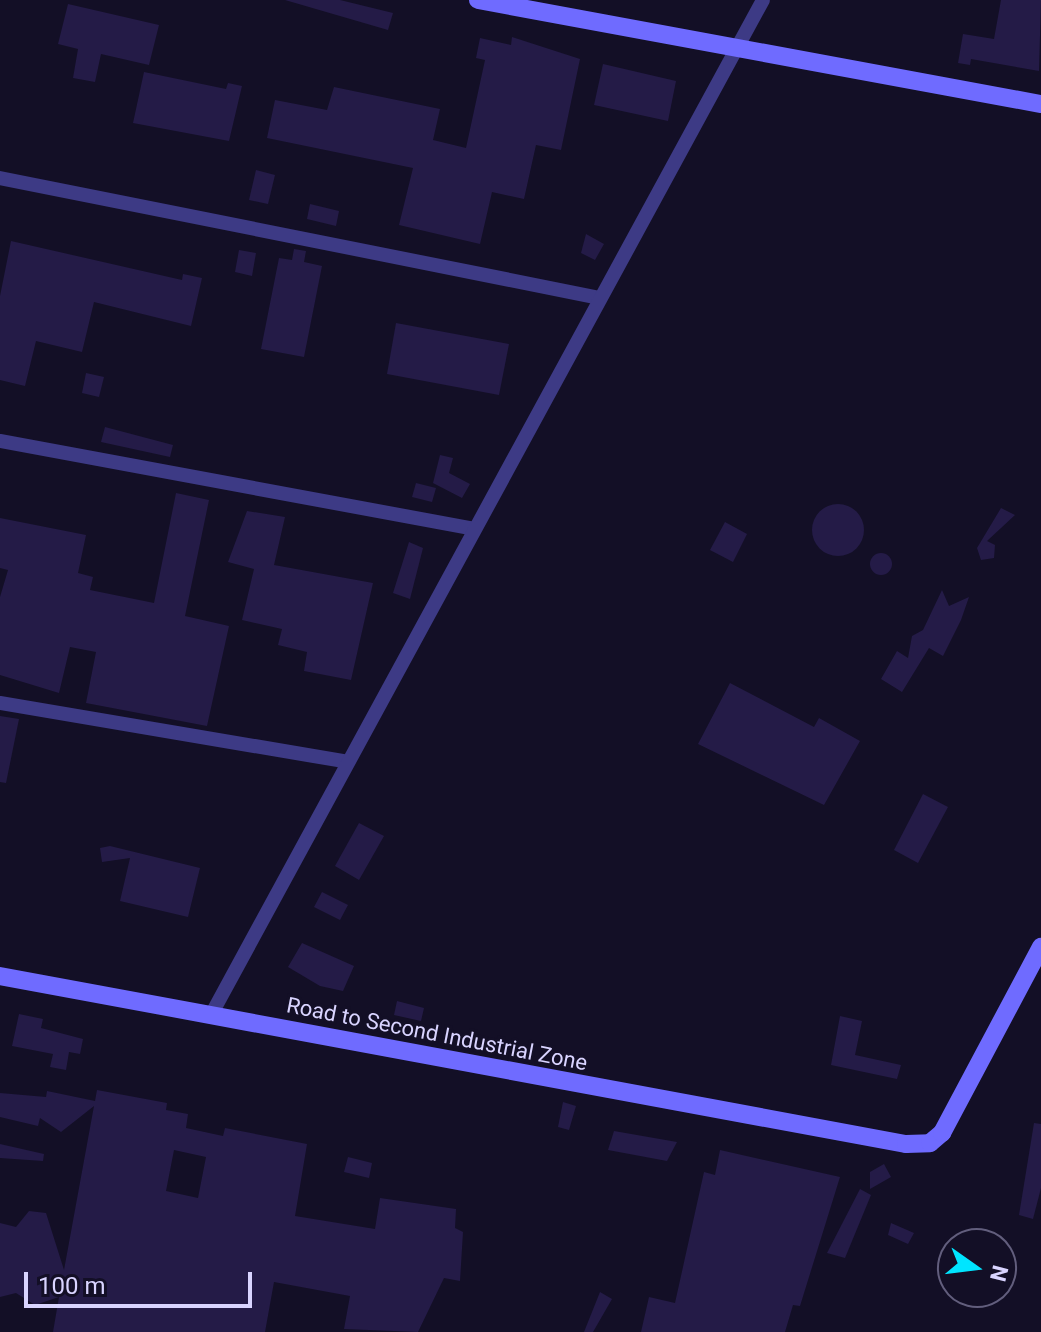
<!DOCTYPE html>
<html>
<head>
<meta charset="utf-8">
<style>
  body { margin:0 }
  #map { position:relative; width:1041px; height:1332px; overflow:hidden; background:#130f26; font-family:Roboto,sans-serif }
  div>[style] { position:absolute }
  .building>* { inset:0; background:#241b47 }
  .round { border-radius:50% }
  .street>* { height:14px; margin:-7px; padding:0 7px; transform-origin:7px; border-radius:7px; background:#3d3a85 }
  .secondary>* { height:18px; margin:-9px; padding:0 9px; transform-origin:9px; border-radius:9px; background:#6f6bff }
  span { translate:-50% -50%; white-space:nowrap; text-align:center; line-height:1.15; -webkit-text-stroke:6px #130f26; paint-order:stroke }
  .street-label { font-size:22px; color:#d9d4ff }
  .north { position:absolute; left:937px; top:1228px; width:80px; height:80px; box-sizing:border-box; background:#130f26; border:2px solid #625e7d; border-radius:50%; rotate:104deg; font-size:22px; font-weight:700; line-height:32px; text-align:center; color:#d9d4ff }
  .north::after { content:''; display:block; margin:auto; width:28px; height:36px; background:#00e5ff; clip-path:polygon(50% 0,100% 100%,50% 72%,0 100%) }
  .scale { position:absolute; left:24px; top:1272px; width:228px; height:36px; box-sizing:border-box; border:4px solid #d9d4ff; border-top:0; padding-left:10px; font-size:24px; line-height:28px; white-space:nowrap; color:#d9d4ff; -webkit-text-stroke:6px #130f26; paint-order:stroke }
</style>
</head>
<body>
<div id="map">
  <div class="building">
    <i style="clip-path:polygon(285px 0,340px 0,393px 13px,388px 30px)"></i>
    <i style="clip-path:polygon(1001px 0,1041px 0,1039px 71px,971px 59px,970px 65px,958px 63px,963px 34px,994px 39px)"></i>
    <i style="clip-path:polygon(68px 4px,159px 25px,149px 65px,101px 54px,95px 82px,73px 78px,78px 49px,58px 44px)"></i>
    <i style="clip-path:polygon(512px 37px,580px 59px,561px 150px,536px 145px,524px 199px,492px 192px,480px 244px,399px 225px,413px 168px,267px 138px,275px 100px,327px 110px,334px 87px,440px 109px,433px 140px,466px 148px,485px 60px,476px 58px,480px 38px,511px 45px)"></i>
    <i style="clip-path:polygon(603px 64px,676px 81px,668px 121px,594px 105px)"></i>
    <i style="clip-path:polygon(144px 72px,226px 89px,228px 83px,242px 86px,229px 141px,133px 123px)"></i>
    <i style="clip-path:polygon(256px 170px,275px 175px,268px 204px,249px 200px)"></i>
    <i style="clip-path:polygon(310px 204px,339px 211px,336px 226px,307px 219px)"></i>
    <i style="clip-path:polygon(586px 234px,604px 244px,595px 260px,581px 253px)"></i>
    <i style="clip-path:polygon(11px 241px,182px 280px,183px 274px,202px 278px,191px 326px,94px 302px,82px 352px,36px 341px,25px 386px,0 380px,0 296px)"></i>
    <i style="clip-path:polygon(294px 249px,306px 251px,304px 262px,322px 266px,304px 357px,261px 349px,279px 258px,292px 260px)"></i>
    <i style="clip-path:polygon(239px 250px,256px 253px,252px 276px,235px 272px)"></i>
    <i style="clip-path:polygon(396px 323px,509px 344px,499px 395px,387px 374px)"></i>
    <i style="clip-path:polygon(86px 373px,104px 377px,99px 397px,82px 393px)"></i>
    <i style="clip-path:polygon(105px 427px,173px 445px,170px 457px,101px 442px)"></i>
    <i style="clip-path:polygon(440px 455px,453px 458px,449px 473px,470px 484px,462px 498px,433px 483px)"></i>
    <i style="clip-path:polygon(416px 483px,436px 488px,432px 502px,412px 497px)"></i>
    <i style="clip-path:polygon(176px 493px,209px 500px,185px 616px,229px 626px,207px 726px,86px 703px,96px 652px,70px 647px,59px 693px,0 675px,0 597px,8px 570px,0 568px,0 518px,86px 535px,78px 573px,93px 577px,90px 590px,154px 603px)"></i>
    <i class="round" style="left:812px;top:504px;width:52px;height:52px"></i>
    <i style="clip-path:polygon(1001px 508px,1015px 515px,987px 541px,995px 545px,994px 558px,981px 560px,977px 548px)"></i>
    <i style="clip-path:polygon(247px 511px,285px 517px,274px 565px,373px 583px,351px 680px,304px 671px,307px 652px,278px 645px,282px 629px,242px 620px,254px 569px,228px 562px)"></i>
    <i style="clip-path:polygon(725px 522px,747px 534px,733px 562px,710px 550px)"></i>
    <i style="clip-path:polygon(409px 542px,423px 548px,410px 599px,393px 593px)"></i>
    <i class="round" style="left:870px;top:553px;width:22px;height:22px"></i>
    <i style="clip-path:polygon(942px 590px,949px 606px,969px 597px,961px 620px,943px 656px,929px 648px,902px 692px,881px 679px,897px 651px,908px 658px,912px 636px,923px 630px)"></i>
    <i style="clip-path:polygon(730px 683px,814px 727px,819px 718px,860px 741px,824px 805px,698px 744px)"></i>
    <i style="clip-path:polygon(0 716px,19px 719px,6px 783px,0 782px)"></i>
    <i style="clip-path:polygon(923px 794px,948px 807px,918px 863px,894px 850px)"></i>
    <i style="clip-path:polygon(359px 823px,384px 836px,359px 880px,335px 866px)"></i>
    <i style="clip-path:polygon(110px 846px,200px 868px,188px 917px,120px 901px,130px 858px,102px 862px,100px 848px)"></i>
    <i style="clip-path:polygon(322px 892px,348px 905px,340px 920px,314px 907px)"></i>
    <i style="clip-path:polygon(302px 943px,354px 966px,343px 991px,320px 986px,288px 967px)"></i>
    <i style="clip-path:polygon(397px 1001px,424px 1008px,421px 1021px,394px 1015px)"></i>
    <i style="clip-path:polygon(19px 1014px,43px 1019px,41px 1028px,83px 1039px,80px 1054px,69px 1052px,66px 1070px,50px 1067px,53px 1054px,12px 1046px)"></i>
    <i style="clip-path:polygon(840px 1016px,862px 1021px,855px 1055px,901px 1065px,897px 1079px,831px 1065px)"></i>
    <i style="clip-path:polygon(evenodd,97px 1090px,167px 1103px,166px 1110px,188px 1114px,186px 1128px,223px 1136px,225px 1128px,307px 1144px,295px 1216px,375px 1229px,380px 1198px,456px 1209px,455px 1228px,463px 1232px,460px 1281px,444px 1278px,418px 1332px,344px 1329px,350px 1296px,274px 1282px,265px 1332px,53px 1332px,59px 1297px,35px 1305px,16px 1293px,0 1297px,0 1223px,16px 1227px,29px 1211px,46px 1213px,64px 1270px,94px 1106px,61px 1132px,40px 1118px,38px 1126px,0 1117px,0 1093px,46px 1097px,47px 1091px,95px 1101px,97px 1090px,174px 1150px,206px 1157px,198px 1198px,166px 1191px,174px 1150px)"></i>
    <i style="clip-path:polygon(563px 1102px,576px 1106px,569px 1130px,558px 1127px)"></i>
    <i style="clip-path:polygon(1034px 1123px,1041px 1124px,1041px 1188px,1033px 1219px,1019px 1215px)"></i>
    <i style="clip-path:polygon(614px 1131px,677px 1142px,667px 1161px,608px 1150px)"></i>
    <i style="clip-path:polygon(0 1144px,44px 1154px,43px 1161px,0 1158px)"></i>
    <i style="clip-path:polygon(720px 1150px,840px 1177px,800px 1306px,793px 1305px,785px 1332px,641px 1332px,649px 1297px,675px 1303px,704px 1172px,715px 1175px)"></i>
    <i style="clip-path:polygon(348px 1157px,372px 1163px,369px 1178px,344px 1172px)"></i>
    <i style="clip-path:polygon(884px 1164px,891px 1177px,870px 1189px,870px 1172px)"></i>
    <i style="clip-path:polygon(860px 1189px,871px 1195px,845px 1258px,827px 1253px)"></i>
    <i style="clip-path:polygon(891px 1223px,914px 1233px,908px 1244px,888px 1235px)"></i>
    <i style="clip-path:polygon(600px 1292px,612px 1299px,593px 1332px,584px 1332px)"></i>
  </div>
  <div class="street">
    <i style="left:0;top:178px;width:612px;rotate:11.31deg"></i>
    <i style="left:0;top:441px;width:481px;rotate:10.5deg"></i>
    <i style="left:0;top:703px;width:352px;rotate:9.6deg"></i>
    <i style="left:211px;top:1015px;width:1155px;rotate:-61.46deg"></i>
  </div>
  <div class="secondary">
    <i style="left:478px;top:0;width:573px;rotate:10.47deg"></i>
    <i style="left:0;top:976px;width:921px;rotate:10.51deg"></i>
    <i style="left:906px;top:1144px;width:24px;rotate:-2deg"></i>
    <i style="left:930px;top:1143px;width:16px;rotate:-40deg"></i>
    <i style="left:942px;top:1133px;width:211px;rotate:-62deg"></i>
  </div>
  <div class="street-label">
    <span style="left:437px;top:1034px;rotate:11deg">Road to Second Industrial Zone</span>
  </div>
  <div class="north">N</div>
  <div class="scale">100 m</div>
</div>
</body>
</html>
